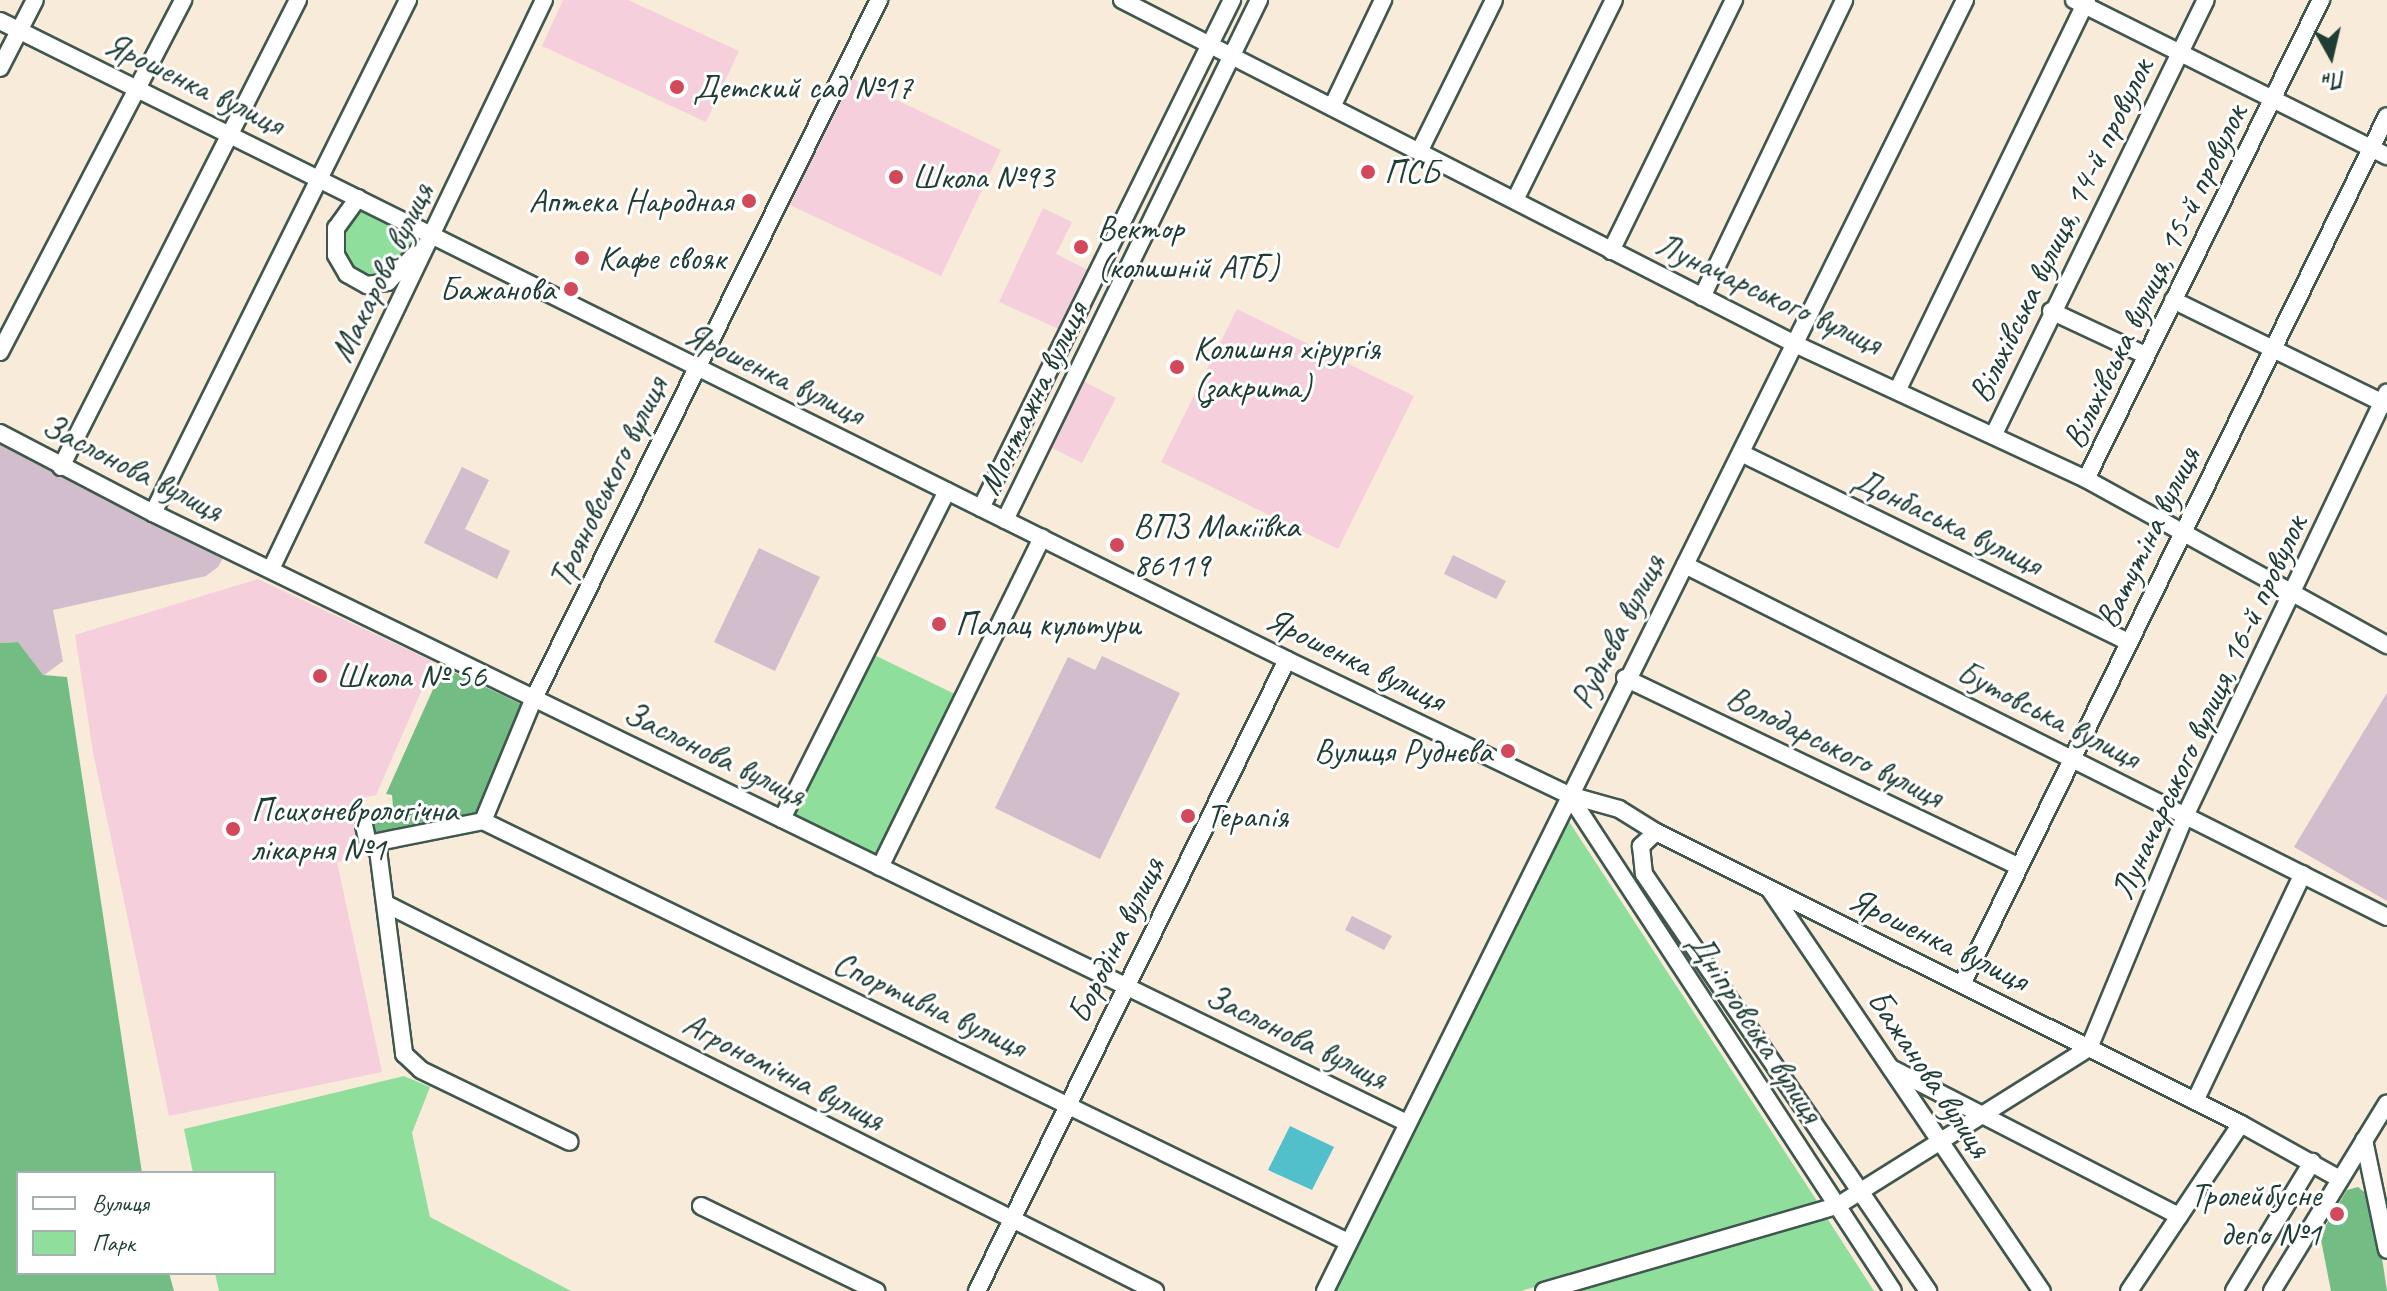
<!DOCTYPE html>
<html>
<head>
<meta charset="utf-8">
<style>
  body { margin:0 }
  #map { position:relative; width:2387px; height:1291px; overflow:hidden; background:#f8ebda; font-family:Caveat,sans-serif }
  div>[style] { position:absolute }
  .built>* { inset:0; background:#f5cfdb }
  .industrial>* { inset:0; background:#d1bdcc }
  .green>* { inset:0; background:#8fde9c }
  .forest>* { inset:0; background:#73bd84 }
  .water>* { inset:0; background:#52c0ca }
  .roads { filter:drop-shadow(2px 0 #40574d) drop-shadow(-2px 0 #40574d) drop-shadow(0 2px #40574d) drop-shadow(0 -2px #40574d) }
  .minor>* { height:16px; margin:-8px; padding:0 8px; transform-origin:8px; border-radius:8px; background:#fff }
  .dots>* { width:22px; height:22px; translate:-50% -50%; box-sizing:border-box; border:4px solid #fff; border-radius:50% }
  span { translate:-50% -50%; white-space:nowrap; text-align:center; line-height:1.15; -webkit-text-stroke:6px #fff; paint-order:stroke }
  .street-label { font-size:34px; color:#1f3d34 }
  .poi-label { font-size:34px; color:#1f3d34 }
  .left { translate:0 -50%; text-align:left }
  .right { translate:-100% -50%; text-align:right }
  .legend { position:absolute; left:16px; top:1171px; width:260px; height:104px; box-sizing:border-box; background:#fff; border:2px solid #a5b1ae; margin:0; padding:10px 14px; list-style:none; font-size:24px; color:#1f3d34 }
  .legend li { display:flex; align-items:center; gap:16px; height:40px }
  .legend b { width:40px; border:2px solid #a5b1ae }
  .north { position:absolute; left:2291px; top:16px; width:80px; height:80px; -webkit-text-stroke:6px #fff; paint-order:stroke; rotate:172deg; font-size:22px; font-weight:700; line-height:32px; text-align:center; color:#1f3d34 }
  .north::after { content:''; display:block; margin:auto; width:28px; height:36px; background:#1f3d34; clip-path:polygon(50% 0,100% 100%,50% 72%,0 100%) }
</style>
</head>
<body>
<div id="map">
  <div class="built">
    <i style="clip-path:polygon(563px 0,628px 0,739px 51px,706px 122px,542px 46px)"></i>
    <i style="clip-path:polygon(851px 78px,1001px 150px,941px 276px,790px 205px)"></i>
    <i style="clip-path:polygon(1043px 208px,1072px 222px,1056px 254px,1090px 271px,1061px 330px,999px 302px)"></i>
    <i style="clip-path:polygon(1237px 309px,1414px 396px,1338px 549px,1161px 462px)"></i>
    <i style="clip-path:polygon(1081px 380px,1116px 398px,1082px 463px,1048px 446px)"></i>
    <i style="clip-path:polygon(258px 579px,434px 662px,376px 795px,352px 800px,361px 858px,337px 862px,382px 1072px,169px 1116px,93px 752px,75px 635px)"></i>
  </div>
  <div class="industrial">
    <i style="clip-path:polygon(0 435px,226px 553px,218px 567px,206px 576px,53px 610px,63px 661px,43px 676px,18px 642px,0 643px)"></i>
    <i style="clip-path:polygon(462px 467px,489px 480px,465px 529px,510px 551px,497px 579px,424px 543px)"></i>
    <i style="clip-path:polygon(759px 548px,820px 577px,775px 671px,714px 642px)"></i>
    <i style="clip-path:polygon(1453px 555px,1506px 581px,1496px 599px,1444px 574px)"></i>
    <i style="clip-path:polygon(1102px 656px,1180px 693px,1100px 859px,995px 808px,1068px 657px,1095px 670px)"></i>
    <i style="clip-path:polygon(2387px 693px,2387px 901px,2294px 847px)"></i>
    <i style="clip-path:polygon(1352px 916px,1392px 936px,1384px 950px,1345px 930px)"></i>
  </div>
  <div class="green">
    <i style="clip-path:polygon(366px 209px,418px 234px,384px 275px,371px 278px,354px 271px,342px 254px,342px 233px,353px 215px)"></i>
    <i style="clip-path:polygon(866px 651px,963px 698px,880px 867px,782px 819px)"></i>
    <i style="clip-path:polygon(1568px 820px,1819px 1204px,1521px 1291px,1331px 1291px)"></i>
    <i style="clip-path:polygon(404px 1076px,430px 1087px,412px 1133px,430px 1217px,571px 1291px,219px 1291px,215px 1273px,274px 1273px,274px 1173px,193px 1173px,184px 1129px)"></i>
    <i style="clip-path:polygon(1827px 1218px,1874px 1291px,1576px 1291px)"></i>
  </div>
  <div class="forest">
    <i style="clip-path:polygon(18px 642px,43px 675px,67px 677px,142px 1173px,18px 1173px,18px 1273px,169px 1273px,174px 1291px,0 1291px,0 643px)"></i>
    <i style="clip-path:polygon(443px 667px,525px 706px,478px 815px,372px 838px,368px 823px,394px 818px,392px 795px,386px 794px)"></i>
    <i style="clip-path:polygon(2358px 1187px,2373px 1199px,2387px 1291px,2331px 1291px,2320px 1235px,2347px 1190px)"></i>
  </div>
  <div class="water">
    <i style="clip-path:polygon(1290px 1126px,1334px 1147px,1312px 1190px,1268px 1170px)"></i>
  </div>
  <div class="roads">
    <div class="minor">
      <i style="left:1122px;top:0;width:756px;rotate:27.07deg"></i>
      <i style="left:1795px;top:344px;width:321px;rotate:24.9deg"></i>
      <i style="left:2086px;top:479px;width:344px;rotate:28.9deg"></i>
      <i style="left:2074px;top:0;width:350px;rotate:26.5deg"></i>
      <i style="left:0;top:21px;width:1437px;rotate:26.4deg"></i>
      <i style="left:1287px;top:660px;width:313px;rotate:25.6deg"></i>
      <i style="left:1569px;top:795px;width:52px;rotate:15.6deg"></i>
      <i style="left:1619px;top:809px;width:44px;rotate:31.9deg"></i>
      <i style="left:1656px;top:832px;width:654px;rotate:26.53deg"></i>
      <i style="left:2241px;top:1124px;width:113px;rotate:29.1deg"></i>
      <i style="left:0;top:68px;width:76px;rotate:-62.8deg"></i>
      <i style="left:1332px;top:107px;width:119px;rotate:-64.5deg"></i>
      <i style="left:1419px;top:152px;width:169px;rotate:-63.7deg"></i>
      <i style="left:358px;top:198px;width:37px;rotate:126deg"></i>
      <i style="left:336px;top:228px;width:27px;rotate:90deg"></i>
      <i style="left:336px;top:255px;width:22px;rotate:60deg"></i>
      <i style="left:347px;top:274px;width:23px;rotate:29deg"></i>
      <i style="left:367px;top:285px;width:21px;rotate:-8deg"></i>
      <i style="left:388px;top:282px;width:46px;rotate:-45.9deg"></i>
      <i style="left:1515px;top:200px;width:223px;rotate:-63.7deg"></i>
      <i style="left:1611px;top:251px;width:280px;rotate:-63.9deg"></i>
      <i style="left:1702px;top:297px;width:329px;rotate:-64.4deg"></i>
      <i style="left:2173px;top:300px;width:238px;rotate:26.1deg"></i>
      <i style="left:2051px;top:311px;width:104px;rotate:25.1deg"></i>
      <i style="left:0;top:352px;width:397px;rotate:-62.5deg"></i>
      <i style="left:1899px;top:387px;width:430px;rotate:-64.1deg"></i>
      <i style="left:0;top:433px;width:173px;rotate:27.6deg"></i>
      <i style="left:153px;top:513px;width:1392px;rotate:25.94deg"></i>
      <i style="left:1994px;top:434px;width:483px;rotate:-64deg"></i>
      <i style="left:1741px;top:453px;width:432px;rotate:26deg"></i>
      <i style="left:61px;top:467px;width:524px;rotate:-63.09deg"></i>
      <i style="left:2086px;top:479px;width:534px;rotate:-63.87deg"></i>
      <i style="left:981px;top:508px;width:567px;rotate:-63.71deg"></i>
      <i style="left:153px;top:513px;width:573px;rotate:-63.57deg"></i>
      <i style="left:1005px;top:520px;width:579px;rotate:-63.97deg"></i>
      <i style="left:1685px;top:565px;width:785px;rotate:26.63deg"></i>
      <i style="left:271px;top:569px;width:631px;rotate:-64.37deg"></i>
      <i style="left:1625px;top:678px;width:437px;rotate:25.6deg"></i>
      <i style="left:1569px;top:795px;width:592px;rotate:56.85deg"></i>
      <i style="left:782px;top:819px;width:367px;rotate:-63.3deg"></i>
      <i style="left:483px;top:821px;width:962px;rotate:25.95deg"></i>
      <i style="left:483px;top:821px;width:133px;rotate:-67.5deg"></i>
      <i style="left:534px;top:698px;width:779px;rotate:-63.7deg"></i>
      <i style="left:364px;top:825px;width:19px;rotate:78deg"></i>
      <i style="left:368px;top:844px;width:117px;rotate:-11.3deg"></i>
      <i style="left:1656px;top:832px;width:21px;rotate:137deg"></i>
      <i style="left:1641px;top:846px;width:28px;rotate:84deg"></i>
      <i style="left:1644px;top:874px;width:505px;rotate:55.74deg"></i>
      <i style="left:368px;top:844px;width:12px;rotate:31deg"></i>
      <i style="left:378px;top:850px;width:206px;rotate:82.7deg"></i>
      <i style="left:404px;top:1054px;width:23px;rotate:43deg"></i>
      <i style="left:421px;top:1070px;width:165px;rotate:25.8deg"></i>
      <i style="left:880px;top:867px;width:367px;rotate:-63.8deg"></i>
      <i style="left:1770px;top:890px;width:485px;rotate:55.9deg"></i>
      <i style="left:386px;top:904px;width:861px;rotate:26.71deg"></i>
      <i style="left:1962px;top:984px;width:966px;rotate:-63.91deg"></i>
      <i style="left:1891px;top:1068px;width:324px;rotate:27.2deg"></i>
      <i style="left:2195px;top:1101px;width:251px;rotate:-64.6deg"></i>
      <i style="left:2364px;top:1140px;width:112px;rotate:78.2deg"></i>
      <i style="left:701px;top:1206px;width:195px;rotate:25.9deg"></i>
      <i style="left:977px;top:1291px;width:703px;rotate:-63.84deg"></i>
      <i style="left:1325px;top:1291px;width:1441px;rotate:-63.63deg"></i>
      <i style="left:1544px;top:1291px;width:305px;rotate:-16.2deg"></i>
      <i style="left:1837px;top:1206px;width:297px;rotate:-32.1deg"></i>
      <i style="left:2089px;top:1048px;width:251px;rotate:-67.5deg"></i>
      <i style="left:2185px;top:816px;width:469px;rotate:-64.5deg"></i>
      <i style="left:2129px;top:1291px;width:201px;rotate:-56.2deg"></i>
      <i style="left:2234px;top:1291px;width:151px;rotate:-58.8deg"></i>
      <i style="left:2272px;top:1291px;width:220px;rotate:-58.5deg"></i>
    </div>
  </div>
  <div class="dots">
    <i style="left:677px;top:87px;background:#d1495b"></i>
    <i style="left:1368px;top:172px;background:#d1495b"></i>
    <i style="left:896px;top:177px;background:#d1495b"></i>
    <i style="left:749px;top:201px;background:#d1495b"></i>
    <i style="left:1081px;top:247px;background:#d1495b"></i>
    <i style="left:582px;top:258px;background:#d1495b"></i>
    <i style="left:571px;top:289px;background:#d1495b"></i>
    <i style="left:1177px;top:367px;background:#d1495b"></i>
    <i style="left:1117px;top:545px;background:#d1495b"></i>
    <i style="left:939px;top:624px;background:#d1495b"></i>
    <i style="left:320px;top:676px;background:#d1495b"></i>
    <i style="left:1508px;top:751px;background:#d1495b"></i>
    <i style="left:1188px;top:816px;background:#d1495b"></i>
    <i style="left:233px;top:829px;background:#d1495b"></i>
    <i style="left:2337px;top:1214px;background:#d1495b"></i>
  </div>
  <div class="street-label">
    <span style="left:195px;top:83px;rotate:26deg">Ярошенка вулиця</span>
    <span style="left:2060px;top:230px;rotate:-64deg">Вільхівська вулиця, 14-й провулок</span>
    <span style="left:381px;top:272px;rotate:-64deg">Макарова вулиця</span>
    <span style="left:2154px;top:276px;rotate:-64deg">Вільхівська вулиця, 15-й провулок</span>
    <span style="left:1769px;top:293px;rotate:25deg">Луначарського вулиця</span>
    <span style="left:775px;top:373px;rotate:26deg">Ярошенка вулиця</span>
    <span style="left:1032px;top:398px;rotate:-64deg">Монтажна вулиця</span>
    <span style="left:133px;top:467px;rotate:27deg">Заслонова вулиця</span>
    <span style="left:607px;top:482px;rotate:-64deg">Трояновського вулиця</span>
    <span style="left:1948px;top:521px;rotate:26deg">Донбаська вулиця</span>
    <span style="left:2147px;top:537px;rotate:-64deg">Ватутіна вулиця</span>
    <span style="left:1617px;top:631px;rotate:-63deg">Руднєва вулиця</span>
    <span style="left:1356px;top:659px;rotate:26deg">Ярошенка вулиця</span>
    <span style="left:2208px;top:707px;rotate:-65deg">Луначарського вулиця, 16-й провулок</span>
    <span style="left:2049px;top:714px;rotate:27deg">Бутовська вулиця</span>
    <span style="left:1835px;top:746px;rotate:26deg">Володарського вулиця</span>
    <span style="left:715px;top:753px;rotate:26deg">Заслонова вулиця</span>
    <span style="left:1939px;top:939px;rotate:26deg">Ярошенка вулиця</span>
    <span style="left:1115px;top:940px;rotate:-64deg">Бородіна вулиця</span>
    <span style="left:930px;top:1004px;rotate:25deg">Спортивна вулиця</span>
    <span style="left:1756px;top:1027px;rotate:57deg">Дніпровська вулиця</span>
    <span style="left:1297px;top:1036px;rotate:26deg">Заслонова вулиця</span>
    <span style="left:784px;top:1071px;rotate:27deg">Агрономічна вулиця</span>
    <span style="left:1930px;top:1073px;rotate:56deg">Бажанова вулиця</span>
  </div>
  <div class="poi-label">
    <span class="left" style="left:693px;top:87px">Детский сад №17</span>
    <span class="left" style="left:1384px;top:172px">ПСБ</span>
    <span class="left" style="left:912px;top:177px">Школа №93</span>
    <span class="right" style="left:733px;top:201px">Аптека Народная</span>
    <span class="left" style="left:1097px;top:247px">Вектор<br>(колишній АТБ)</span>
    <span class="left" style="left:598px;top:258px">Кафе свояк</span>
    <span class="right" style="left:555px;top:289px">Бажанова</span>
    <span class="left" style="left:1193px;top:367px">Колишня хірургія<br>(закрита)</span>
    <span class="left" style="left:1133px;top:545px">ВПЗ Макіївка<br>86119</span>
    <span class="left" style="left:955px;top:624px">Палац культури</span>
    <span class="left" style="left:336px;top:676px">Школа № 56</span>
    <span class="right" style="left:1492px;top:751px">Вулиця Руднєва</span>
    <span class="left" style="left:251px;top:829px">Психоневрологічна<br>лікарня №1</span>
    <span class="left" style="left:1206px;top:816px">Терапія</span>
    <span class="right" style="left:2321px;top:1214px">Тролейбусне<br>депо №1</span>
  </div>
  <ul class="legend">
  <li><b style="height:10px;background:#fff"></b>Вулиця</li>
  <li><b style="height:22px;background:#8fde9c"></b>Парк</li>
  </ul>
  <div class="north">Пн</div>
</div>
</body>
</html>
